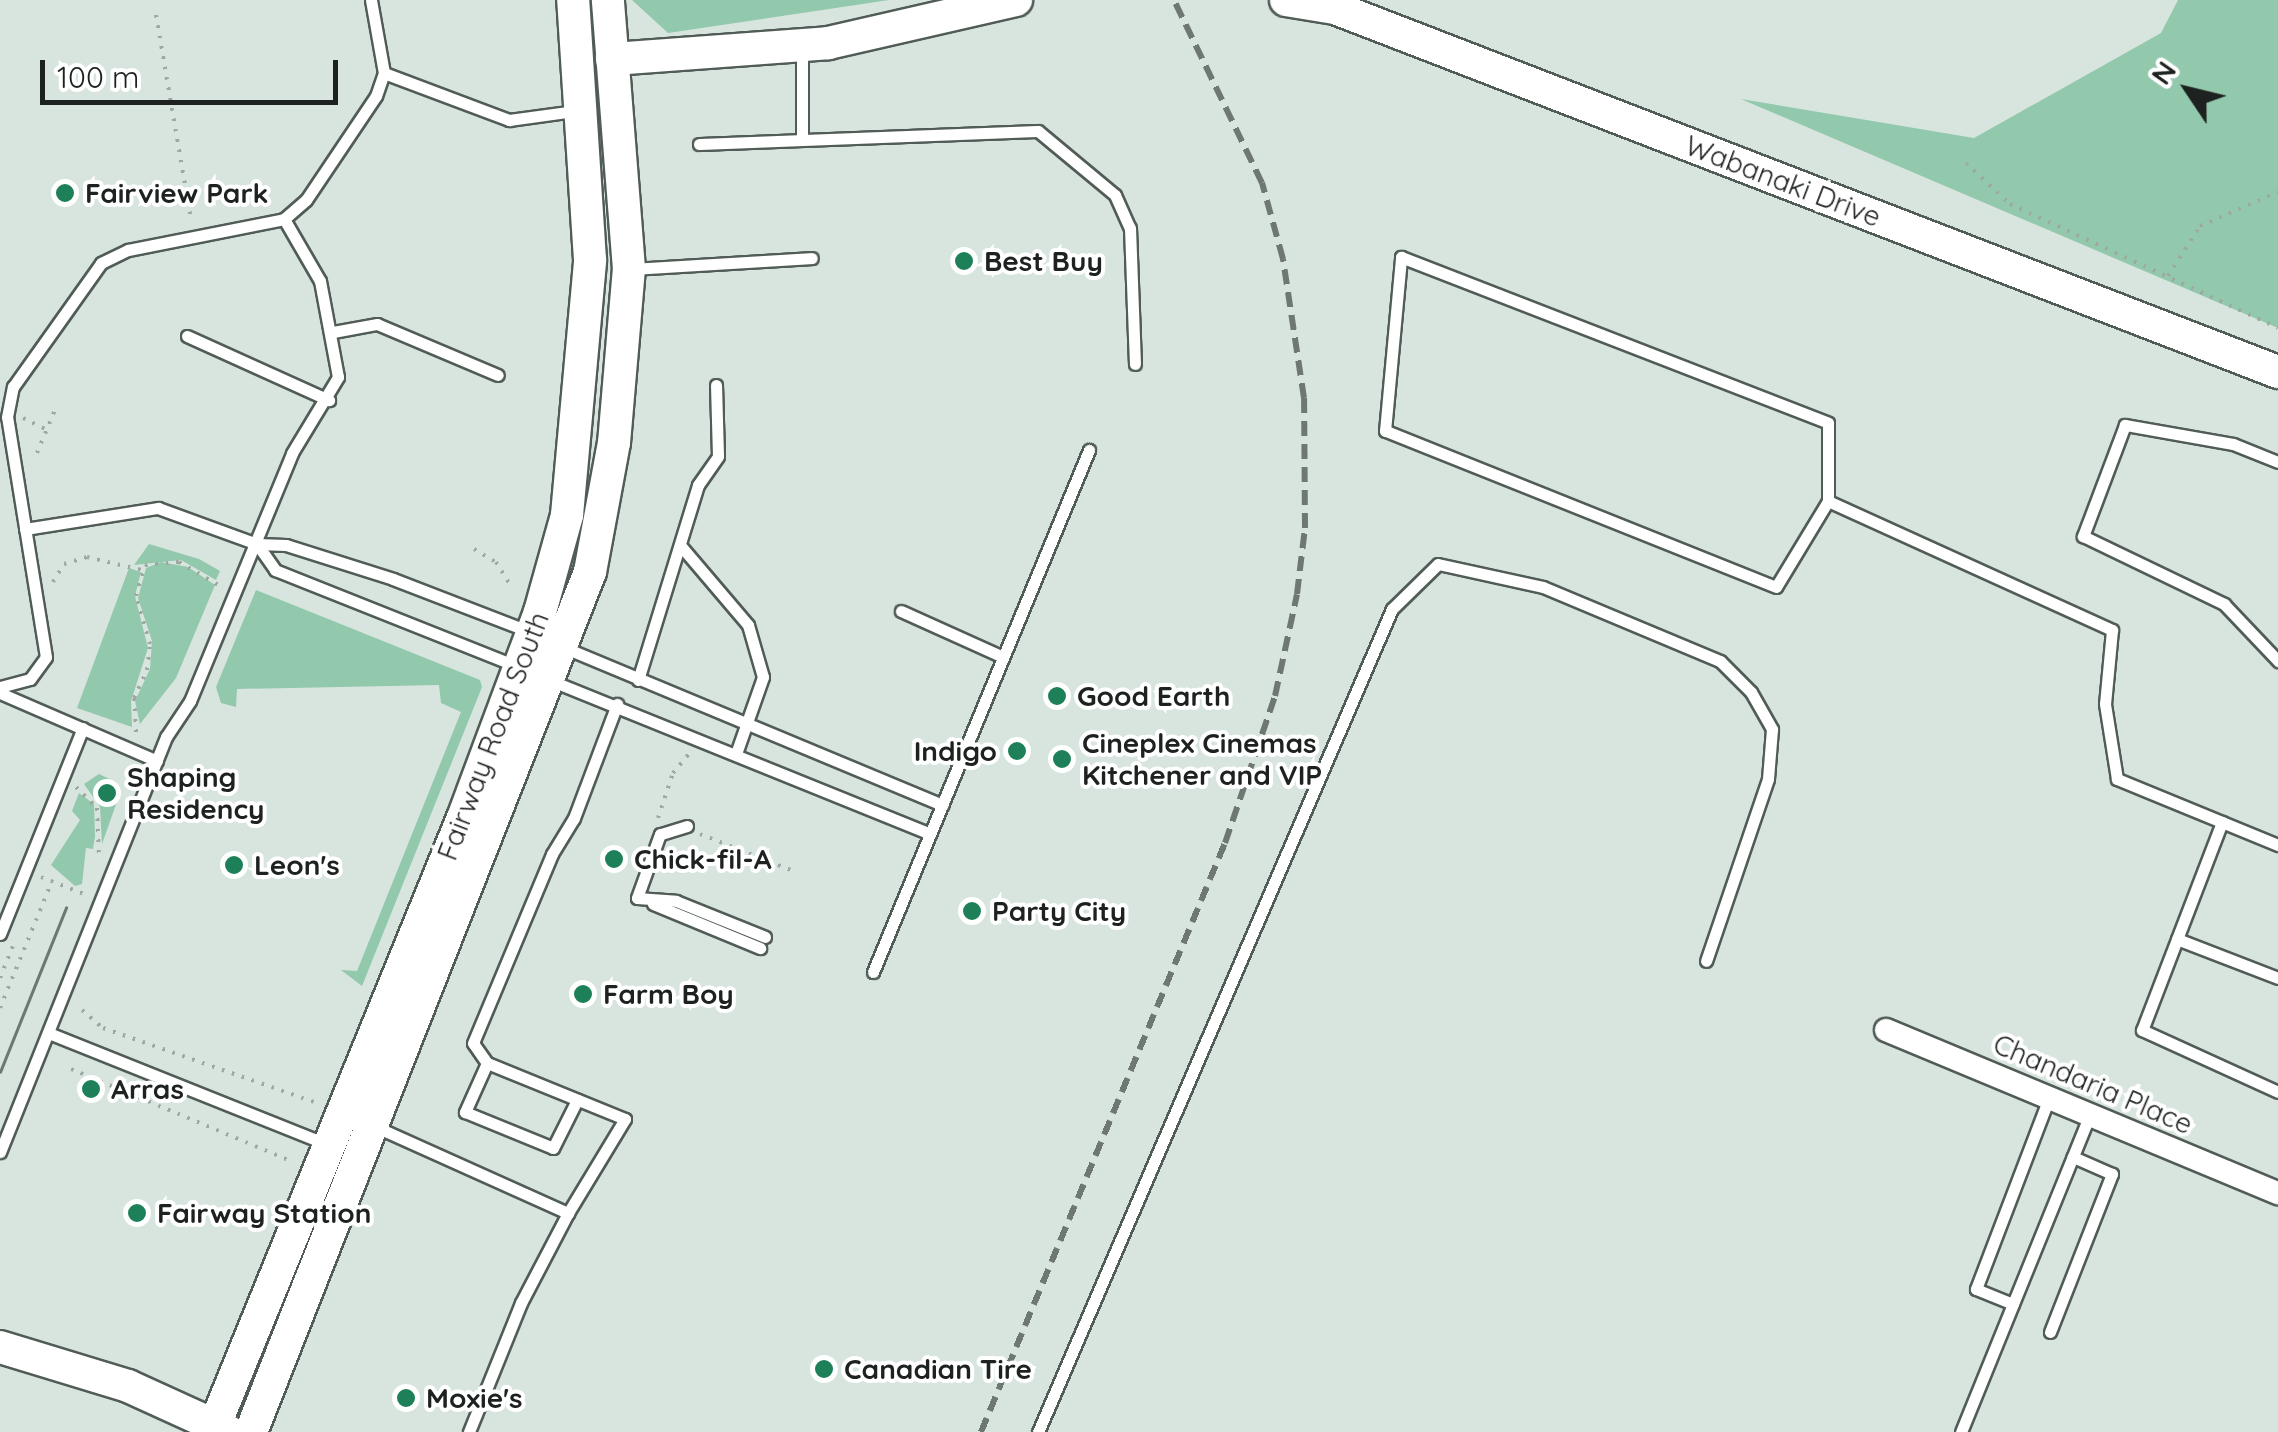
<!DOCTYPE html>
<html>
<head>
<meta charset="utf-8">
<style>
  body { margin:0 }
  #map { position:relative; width:2278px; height:1432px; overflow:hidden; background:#d8e5de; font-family:Quicksand,sans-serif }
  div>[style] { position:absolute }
  .green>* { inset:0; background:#92c8ac }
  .path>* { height:4px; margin-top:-2px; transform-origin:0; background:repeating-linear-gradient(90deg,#9ea8a2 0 2.5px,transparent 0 10.5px) }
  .roads { filter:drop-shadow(2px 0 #515c56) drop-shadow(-2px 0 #515c56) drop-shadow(0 2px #515c56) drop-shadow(0 -2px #515c56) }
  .lane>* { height:11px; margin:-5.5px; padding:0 5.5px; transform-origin:5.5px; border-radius:5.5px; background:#fff }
  .street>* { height:22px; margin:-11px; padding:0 11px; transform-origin:11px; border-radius:11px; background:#fff }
  .secondary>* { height:32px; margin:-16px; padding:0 16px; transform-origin:16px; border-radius:16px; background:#fff }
  .tram>* { height:2.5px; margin:-1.25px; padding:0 1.25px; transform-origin:1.25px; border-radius:1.25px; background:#6f7773 }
  .rail>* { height:6px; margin-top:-3px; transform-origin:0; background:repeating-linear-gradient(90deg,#6f7773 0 15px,transparent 0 23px) }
  .dots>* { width:28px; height:28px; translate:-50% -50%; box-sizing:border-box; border:5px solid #fff; border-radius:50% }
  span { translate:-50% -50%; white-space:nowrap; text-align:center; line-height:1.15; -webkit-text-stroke:8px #fff; paint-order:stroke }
  .street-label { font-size:28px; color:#1d211f }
  .poi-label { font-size:28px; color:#1d211f; font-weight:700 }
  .left { translate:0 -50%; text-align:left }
  .right { translate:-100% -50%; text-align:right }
  .north { position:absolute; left:2138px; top:40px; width:100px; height:100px; -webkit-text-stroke:8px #fff; paint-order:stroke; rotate:305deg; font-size:28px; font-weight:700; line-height:40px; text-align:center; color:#1d211f }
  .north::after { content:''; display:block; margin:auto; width:35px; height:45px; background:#1d211f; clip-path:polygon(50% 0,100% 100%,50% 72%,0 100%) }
  .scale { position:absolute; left:40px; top:60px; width:298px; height:45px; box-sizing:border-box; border:5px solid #1d211f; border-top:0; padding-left:12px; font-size:30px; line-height:35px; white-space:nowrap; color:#1d211f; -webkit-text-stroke:8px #fff; paint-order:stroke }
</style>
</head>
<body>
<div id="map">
  <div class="green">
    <i style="clip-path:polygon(632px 0,889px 0,668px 33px)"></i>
    <i style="clip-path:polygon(2178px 0,2278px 0,2278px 328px,1741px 99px,1974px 138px,2161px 33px)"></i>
    <i style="clip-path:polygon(149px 544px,199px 559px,220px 571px,216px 580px,181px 560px,134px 565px)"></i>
    <i style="clip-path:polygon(161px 562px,188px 567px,215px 585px,176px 678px,140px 724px,135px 701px,150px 669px,152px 641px,138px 598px,146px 568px)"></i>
    <i style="clip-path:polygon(129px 568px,141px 572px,135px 596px,148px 648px,131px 701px,132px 727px,77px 708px)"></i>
    <i style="clip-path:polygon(256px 590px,480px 680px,482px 687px,362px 986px,341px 970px,357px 971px,461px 712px,441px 703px,439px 685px,237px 689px,236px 707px,221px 703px,216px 687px)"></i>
    <i style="clip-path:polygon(99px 774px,116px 782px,119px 796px,102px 844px,100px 807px,84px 784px)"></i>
    <i style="clip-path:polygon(79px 793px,94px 804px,95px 836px,93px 849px,86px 848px,82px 884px,75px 886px,51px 865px,80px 820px,72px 811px)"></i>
  </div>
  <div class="path">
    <i style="left:156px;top:15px;width:208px;rotate:80.3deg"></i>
    <i style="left:1966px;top:163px;width:60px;rotate:43deg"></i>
    <i style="left:2010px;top:204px;width:295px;rotate:24.8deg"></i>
    <i style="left:2168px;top:276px;width:59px;rotate:-57.4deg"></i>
    <i style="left:2200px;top:226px;width:85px;rotate:-23.6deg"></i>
    <i style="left:23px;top:418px;width:25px;rotate:26deg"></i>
    <i style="left:37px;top:453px;width:52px;rotate:-67.4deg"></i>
    <i style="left:474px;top:549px;width:26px;rotate:31deg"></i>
    <i style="left:496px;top:562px;width:31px;rotate:58deg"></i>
    <i style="left:53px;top:582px;width:21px;rotate:-59deg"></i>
    <i style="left:64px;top:564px;width:24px;rotate:-17deg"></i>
    <i style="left:87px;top:557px;width:57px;rotate:13.3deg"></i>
    <i style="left:136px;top:732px;width:34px;rotate:-93deg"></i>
    <i style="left:134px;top:698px;width:31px;rotate:-65deg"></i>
    <i style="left:147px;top:670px;width:26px;rotate:-83deg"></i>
    <i style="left:150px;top:644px;width:50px;rotate:-106.3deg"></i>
    <i style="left:136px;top:596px;width:32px;rotate:-74deg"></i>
    <i style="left:145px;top:565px;width:34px;rotate:-5deg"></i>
    <i style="left:179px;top:562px;width:45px;rotate:30.5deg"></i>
    <i style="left:76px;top:787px;width:30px;rotate:45deg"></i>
    <i style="left:97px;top:808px;width:48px;rotate:87.6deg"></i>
    <i style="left:658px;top:818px;width:47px;rotate:-71.6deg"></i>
    <i style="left:673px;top:773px;width:26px;rotate:-50deg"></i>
    <i style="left:700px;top:834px;width:100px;rotate:21.7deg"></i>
    <i style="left:41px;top:877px;width:46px;rotate:21.6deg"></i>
    <i style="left:0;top:978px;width:40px;rotate:-68deg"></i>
    <i style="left:0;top:1008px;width:137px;rotate:-67.7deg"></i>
    <i style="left:82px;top:1010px;width:28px;rotate:41deg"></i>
    <i style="left:103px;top:1028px;width:224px;rotate:19.3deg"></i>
    <i style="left:71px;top:1069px;width:236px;rotate:22.7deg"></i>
  </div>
  <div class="roads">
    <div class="lane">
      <i style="left:802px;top:50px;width:90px;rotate:90deg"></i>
      <i style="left:384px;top:73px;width:134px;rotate:20.6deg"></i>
      <i style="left:509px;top:120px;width:67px;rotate:-7.8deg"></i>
      <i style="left:699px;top:144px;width:339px;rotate:-2.2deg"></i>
      <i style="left:1038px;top:131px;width:100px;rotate:39.7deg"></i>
      <i style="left:1115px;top:195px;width:36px;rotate:66deg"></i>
      <i style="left:1130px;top:228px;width:136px;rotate:87.9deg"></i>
      <i style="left:633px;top:269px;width:179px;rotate:-3.5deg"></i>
      <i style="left:333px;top:332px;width:45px;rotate:-10.3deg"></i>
      <i style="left:377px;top:324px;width:131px;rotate:22.9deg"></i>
      <i style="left:187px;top:336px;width:156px;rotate:24.3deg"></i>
      <i style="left:2278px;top:462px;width:48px;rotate:-158.2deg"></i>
      <i style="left:2233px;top:444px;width:110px;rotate:-170deg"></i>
      <i style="left:2125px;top:425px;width:119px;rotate:110.7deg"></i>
      <i style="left:2083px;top:536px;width:157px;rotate:25.7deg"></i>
      <i style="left:2224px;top:604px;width:79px;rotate:46.5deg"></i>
      <i style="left:1828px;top:501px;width:100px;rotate:121.2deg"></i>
      <i style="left:1776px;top:587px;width:421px;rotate:-158.2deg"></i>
      <i style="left:1385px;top:431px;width:175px;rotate:-84.7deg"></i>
      <i style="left:1401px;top:257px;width:458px;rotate:21.2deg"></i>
      <i style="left:1828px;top:423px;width:78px;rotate:90deg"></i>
      <i style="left:1828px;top:501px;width:312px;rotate:24.4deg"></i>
      <i style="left:2112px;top:630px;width:74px;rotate:95.4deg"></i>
      <i style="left:2105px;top:704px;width:76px;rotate:80.9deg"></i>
      <i style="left:2117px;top:779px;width:174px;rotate:22.3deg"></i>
      <i style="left:25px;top:529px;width:135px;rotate:-9deg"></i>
      <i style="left:158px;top:508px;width:105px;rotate:20deg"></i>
      <i style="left:257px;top:544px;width:29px;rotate:2deg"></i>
      <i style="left:286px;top:545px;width:112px;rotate:17.6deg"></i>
      <i style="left:393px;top:579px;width:145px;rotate:21.1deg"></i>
      <i style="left:257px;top:544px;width:32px;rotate:55deg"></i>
      <i style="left:275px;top:570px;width:259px;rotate:21.7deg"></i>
      <i style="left:680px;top:545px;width:105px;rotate:49.6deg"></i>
      <i style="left:748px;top:625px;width:54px;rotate:73.9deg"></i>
      <i style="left:763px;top:677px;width:78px;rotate:109.4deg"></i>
      <i style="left:901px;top:611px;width:112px;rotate:24.3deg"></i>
      <i style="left:563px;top:647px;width:411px;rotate:22.6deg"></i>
      <i style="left:638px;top:680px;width:204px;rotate:-72.9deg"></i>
      <i style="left:698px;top:485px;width:35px;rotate:-55deg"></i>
      <i style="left:718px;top:456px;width:71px;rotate:-91.6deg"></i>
      <i style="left:552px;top:681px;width:408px;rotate:22deg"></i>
      <i style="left:0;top:687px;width:31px;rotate:-15deg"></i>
      <i style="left:30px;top:679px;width:27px;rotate:-54deg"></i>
      <i style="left:46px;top:657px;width:243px;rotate:-99.2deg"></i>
      <i style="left:7px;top:417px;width:31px;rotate:-79deg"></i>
      <i style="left:13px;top:387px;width:152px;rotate:-54.6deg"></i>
      <i style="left:101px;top:263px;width:30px;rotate:-26deg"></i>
      <i style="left:128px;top:250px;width:159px;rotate:-11.2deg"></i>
      <i style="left:284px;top:219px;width:29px;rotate:-41deg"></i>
      <i style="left:306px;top:200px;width:125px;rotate:-56.1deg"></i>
      <i style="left:376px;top:96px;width:24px;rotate:-71deg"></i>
      <i style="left:384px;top:73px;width:74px;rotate:-100.1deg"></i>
      <i style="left:0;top:693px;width:171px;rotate:23.4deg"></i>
      <i style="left:2222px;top:822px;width:223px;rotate:111deg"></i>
      <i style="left:2142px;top:1030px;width:149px;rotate:24.5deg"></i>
      <i style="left:687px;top:826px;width:28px;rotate:163deg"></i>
      <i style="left:660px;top:834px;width:68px;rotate:109.8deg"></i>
      <i style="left:637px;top:898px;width:39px;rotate:4deg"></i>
      <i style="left:676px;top:901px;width:96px;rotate:22deg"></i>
      <i style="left:653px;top:904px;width:116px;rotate:22.4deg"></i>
      <i style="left:0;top:934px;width:222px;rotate:-68.1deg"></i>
      <i style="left:2177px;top:939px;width:108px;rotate:21.1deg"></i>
      <i style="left:873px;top:972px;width:565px;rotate:-67.52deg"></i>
      <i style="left:51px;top:1034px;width:296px;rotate:21.8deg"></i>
      <i style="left:487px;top:1063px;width:54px;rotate:114.2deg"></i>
      <i style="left:465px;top:1112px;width:95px;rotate:22.2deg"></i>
      <i style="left:553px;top:1148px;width:54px;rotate:-63.4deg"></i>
      <i style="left:374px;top:1126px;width:213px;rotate:24.2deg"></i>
      <i style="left:568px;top:1213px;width:102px;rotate:117.6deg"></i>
      <i style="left:521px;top:1303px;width:139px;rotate:112deg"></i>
      <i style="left:0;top:1152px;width:447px;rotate:-68.2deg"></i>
      <i style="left:166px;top:737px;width:43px;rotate:-56.3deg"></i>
      <i style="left:190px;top:701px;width:268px;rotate:-67.6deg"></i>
      <i style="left:292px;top:453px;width:89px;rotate:-58.8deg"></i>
      <i style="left:338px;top:377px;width:98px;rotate:-100.6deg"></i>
      <i style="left:320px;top:281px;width:72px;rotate:-120.1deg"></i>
      <i style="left:568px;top:1213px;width:110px;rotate:-58.8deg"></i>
      <i style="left:625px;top:1119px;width:149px;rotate:-157.9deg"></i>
      <i style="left:487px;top:1063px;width:24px;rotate:-125deg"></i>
      <i style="left:473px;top:1043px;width:205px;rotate:-67.3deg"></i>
      <i style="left:552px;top:854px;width:42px;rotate:-58.6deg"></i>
      <i style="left:574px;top:818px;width:122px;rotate:-69.3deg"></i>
      <i style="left:2013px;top:1304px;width:40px;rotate:-158deg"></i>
      <i style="left:1976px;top:1289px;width:204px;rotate:-69.1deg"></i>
      <i style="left:2050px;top:1332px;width:170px;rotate:-68.6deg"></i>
      <i style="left:2112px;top:1174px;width:43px;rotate:-156.4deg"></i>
      <i style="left:1038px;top:1432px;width:896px;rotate:-66.73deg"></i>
      <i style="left:1392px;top:609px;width:64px;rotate:-44.4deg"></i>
      <i style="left:1438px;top:564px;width:107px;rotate:12.4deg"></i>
      <i style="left:1543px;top:587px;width:192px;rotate:22.7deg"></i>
      <i style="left:1720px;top:661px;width:44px;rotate:45deg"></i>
      <i style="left:1751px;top:692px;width:43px;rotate:60.4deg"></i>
      <i style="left:1772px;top:729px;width:50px;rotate:94.6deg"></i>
      <i style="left:1768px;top:779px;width:192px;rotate:108.8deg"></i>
      <i style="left:1961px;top:1432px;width:342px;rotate:-67.9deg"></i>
    </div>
    <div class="street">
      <i style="left:1886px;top:1030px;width:425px;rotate:22.6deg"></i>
    </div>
    <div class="secondary">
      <i style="left:1286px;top:0;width:50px;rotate:9.3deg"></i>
      <i style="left:1335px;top:8px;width:1011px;rotate:21.11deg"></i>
      <i style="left:612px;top:59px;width:217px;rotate:-4.2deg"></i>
      <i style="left:828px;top:43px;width:193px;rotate:-12.9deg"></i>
      <i style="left:0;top:1347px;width:134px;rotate:16.9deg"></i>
      <i style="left:128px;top:1386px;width:111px;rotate:24.5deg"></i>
      <i style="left:212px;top:1432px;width:663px;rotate:-67.77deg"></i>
      <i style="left:463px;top:818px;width:220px;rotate:-69.5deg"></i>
      <i style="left:540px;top:612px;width:101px;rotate:-74.4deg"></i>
      <i style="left:567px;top:515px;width:256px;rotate:-84.8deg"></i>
      <i style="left:590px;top:260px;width:261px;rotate:-93.7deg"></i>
      <i style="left:251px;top:1432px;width:924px;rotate:-68.49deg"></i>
      <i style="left:590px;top:572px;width:131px;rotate:-79.5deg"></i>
      <i style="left:614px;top:443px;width:175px;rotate:-85.1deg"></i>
      <i style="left:629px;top:269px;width:270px;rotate:-94.5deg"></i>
    </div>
  </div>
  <div class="tram">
    <i style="left:0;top:1072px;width:177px;rotate:-68.1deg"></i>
  </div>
  <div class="rail">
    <i style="left:981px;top:1432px;width:638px;rotate:-67.5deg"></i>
    <i style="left:1225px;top:843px;width:155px;rotate:-71.2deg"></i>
    <i style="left:1275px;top:696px;width:104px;rotate:-77.8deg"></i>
    <i style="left:1297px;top:594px;width:66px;rotate:-83.1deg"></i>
    <i style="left:1305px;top:528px;width:130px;rotate:-90.4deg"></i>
    <i style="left:1304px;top:398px;width:141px;rotate:-98.6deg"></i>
    <i style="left:1283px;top:259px;width:79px;rotate:-105.4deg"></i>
    <i style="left:1262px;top:183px;width:203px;rotate:-115.7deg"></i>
  </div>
  <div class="dots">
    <i style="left:65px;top:193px;background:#1e8059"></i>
    <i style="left:964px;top:261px;background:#1e8059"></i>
    <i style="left:1057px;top:696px;background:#1e8059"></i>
    <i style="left:1017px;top:751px;background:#1e8059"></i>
    <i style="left:1062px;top:759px;background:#1e8059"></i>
    <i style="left:107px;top:793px;background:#1e8059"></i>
    <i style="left:614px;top:859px;background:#1e8059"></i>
    <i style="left:234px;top:865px;background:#1e8059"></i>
    <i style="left:972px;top:911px;background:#1e8059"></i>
    <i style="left:583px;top:994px;background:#1e8059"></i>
    <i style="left:91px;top:1089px;background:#1e8059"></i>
    <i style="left:137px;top:1213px;background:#1e8059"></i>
    <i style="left:824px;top:1369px;background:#1e8059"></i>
    <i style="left:406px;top:1398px;background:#1e8059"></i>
  </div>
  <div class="street-label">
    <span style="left:1783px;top:181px;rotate:21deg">Wabanaki Drive</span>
    <span style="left:493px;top:736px;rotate:-69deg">Fairway Road South</span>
    <span style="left:2093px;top:1084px;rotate:23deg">Chandaria Place</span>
  </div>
  <div class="poi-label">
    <span class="left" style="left:85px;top:193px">Fairview Park</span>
    <span class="left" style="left:984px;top:261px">Best Buy</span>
    <span class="left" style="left:1077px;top:696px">Good Earth</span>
    <span class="left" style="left:1082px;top:759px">Cineplex Cinemas<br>Kitchener and VIP</span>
    <span class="right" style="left:997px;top:751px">Indigo</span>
    <span class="left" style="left:127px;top:793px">Shaping<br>Residency</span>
    <span class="left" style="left:634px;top:859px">Chick-fil-A</span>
    <span class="left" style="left:254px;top:865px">Leon's</span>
    <span class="left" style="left:992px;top:911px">Party City</span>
    <span class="left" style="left:603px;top:994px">Farm Boy</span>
    <span class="left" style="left:111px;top:1089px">Arras</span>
    <span class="left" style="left:157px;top:1213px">Fairway Station</span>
    <span class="left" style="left:844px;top:1369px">Canadian Tire</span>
    <span class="left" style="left:426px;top:1398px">Moxie's</span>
  </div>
  <div class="north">N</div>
  <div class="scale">100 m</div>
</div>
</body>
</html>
